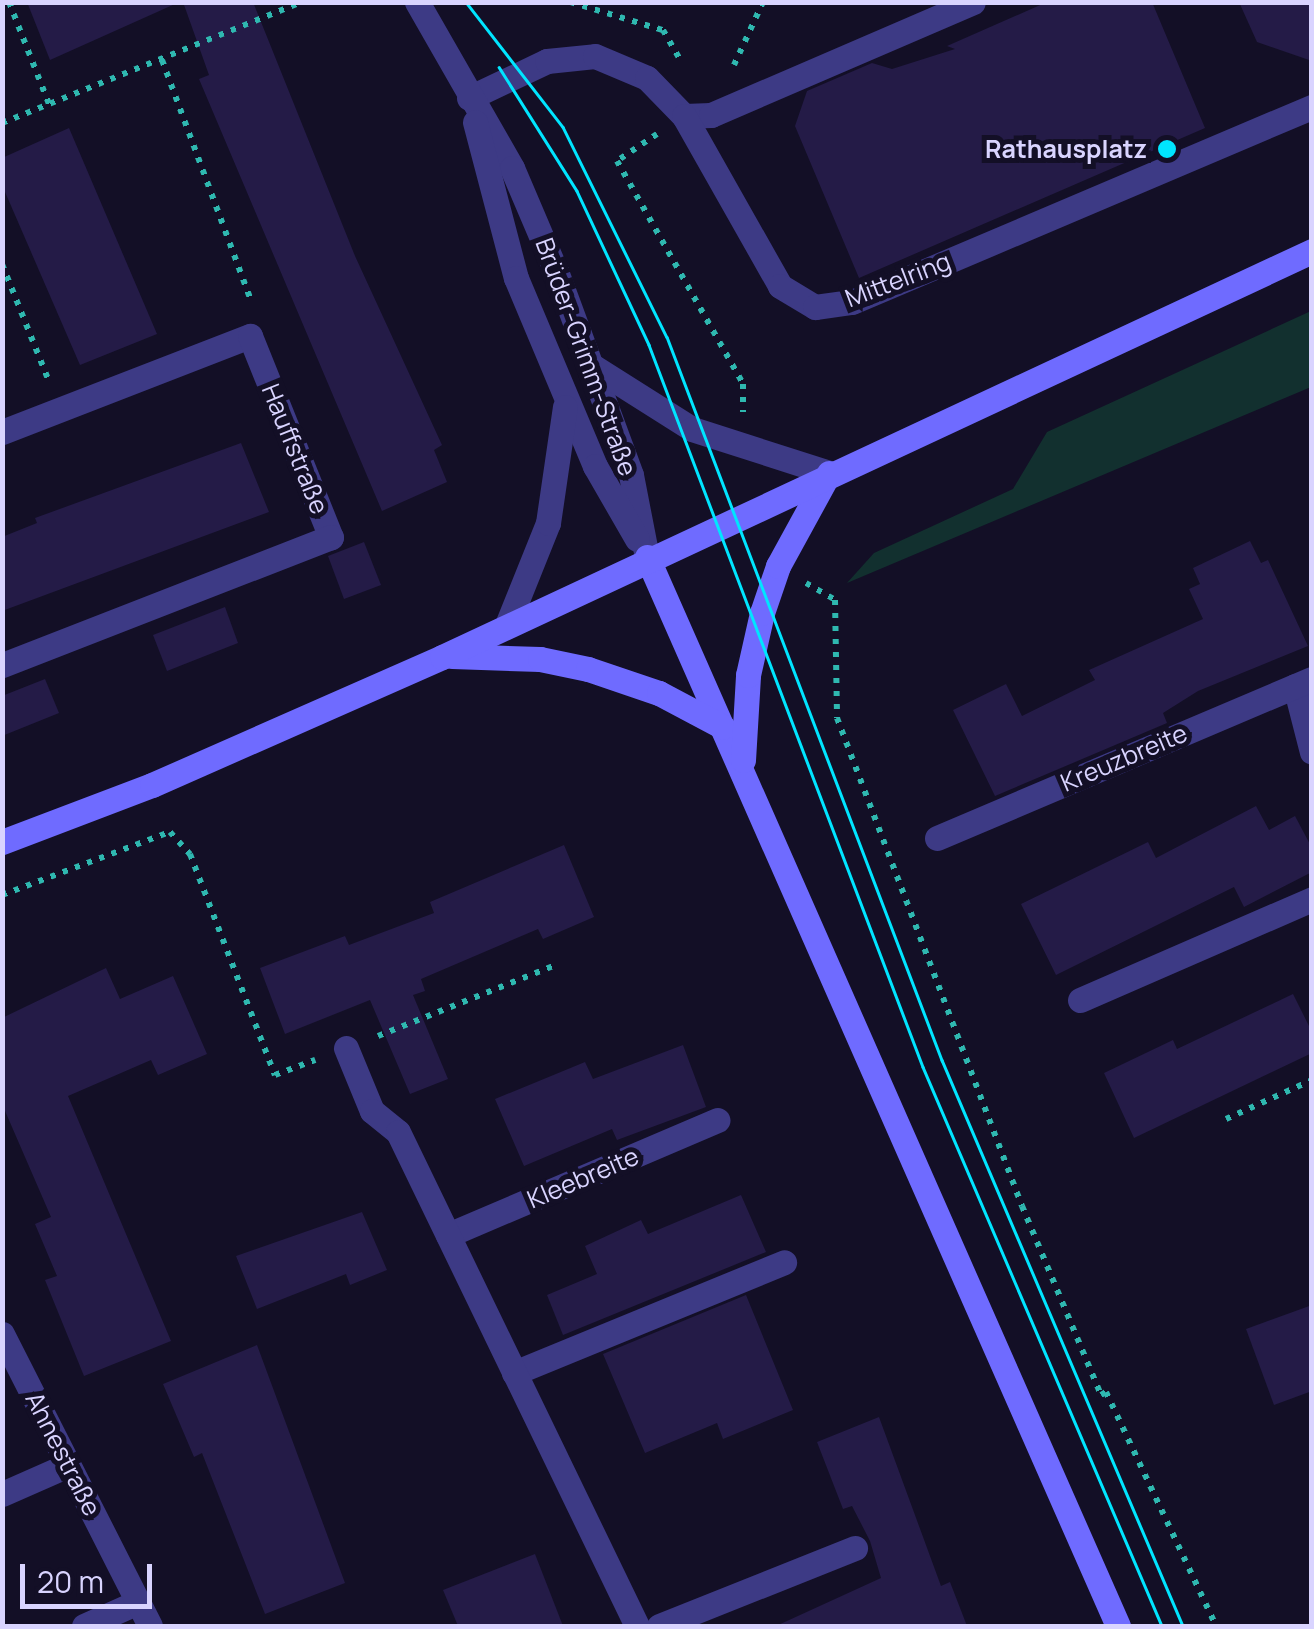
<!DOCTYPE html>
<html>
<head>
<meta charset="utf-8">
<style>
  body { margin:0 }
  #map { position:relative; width:1314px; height:1629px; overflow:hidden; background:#130f26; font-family:Manrope,sans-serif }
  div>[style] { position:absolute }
  .green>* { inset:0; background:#12302f }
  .building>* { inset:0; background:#241b47 }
  .path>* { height:6px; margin-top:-3px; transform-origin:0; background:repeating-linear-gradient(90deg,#2fb8b0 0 5px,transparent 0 13px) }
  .service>* { height:25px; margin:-12.5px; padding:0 12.5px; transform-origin:12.5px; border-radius:12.5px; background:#3d3a85 }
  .minor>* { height:25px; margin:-12.5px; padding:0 12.5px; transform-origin:12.5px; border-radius:12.5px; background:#3d3a85 }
  .tertiary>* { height:25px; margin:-12.5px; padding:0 12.5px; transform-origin:12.5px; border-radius:12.5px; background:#3d3a85 }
  .secondary>* { height:25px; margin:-12.5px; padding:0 12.5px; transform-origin:12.5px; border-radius:12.5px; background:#6f6bff }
  .tram>* { height:2.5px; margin:-1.25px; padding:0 1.25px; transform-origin:1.25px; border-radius:1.25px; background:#00e5ff }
  .dots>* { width:28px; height:28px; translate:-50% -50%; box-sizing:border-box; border:5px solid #130f26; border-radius:50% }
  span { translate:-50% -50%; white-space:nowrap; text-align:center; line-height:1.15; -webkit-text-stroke:10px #130f26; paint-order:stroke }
  .poi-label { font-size:25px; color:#d9d4ff; font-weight:700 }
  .right { translate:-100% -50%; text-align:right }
  .street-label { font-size:25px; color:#d9d4ff }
  .frame { position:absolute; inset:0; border:5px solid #d9d4ff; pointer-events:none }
  .scale { position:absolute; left:20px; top:1564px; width:132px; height:45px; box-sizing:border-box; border:5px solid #d9d4ff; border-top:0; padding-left:12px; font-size:30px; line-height:35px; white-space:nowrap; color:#d9d4ff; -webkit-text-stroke:8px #130f26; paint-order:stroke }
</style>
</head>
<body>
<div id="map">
  <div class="green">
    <i style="clip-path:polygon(1311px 311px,1311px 387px,847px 583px,874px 553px,1013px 489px,1047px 432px)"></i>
  </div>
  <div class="building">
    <i style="clip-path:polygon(27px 2px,175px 2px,175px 4px,50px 60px)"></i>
    <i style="clip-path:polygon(183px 2px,253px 2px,355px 256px,442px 445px,434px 450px,447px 482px,382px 511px,199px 79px,209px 75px)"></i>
    <i style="clip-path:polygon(1047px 2px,1152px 2px,1205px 128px,859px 278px,795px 126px,807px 91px,872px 63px,892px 69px,955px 49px,947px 46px)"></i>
    <i style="clip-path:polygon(1239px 2px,1312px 2px,1312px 61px,1257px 42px)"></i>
    <i style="clip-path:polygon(69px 128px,157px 334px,80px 365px,2px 185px,2px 158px)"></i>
    <i style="clip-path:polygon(241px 443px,269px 512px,2px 611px,2px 537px,37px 523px,35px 518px)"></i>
    <i style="clip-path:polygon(1250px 541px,1261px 563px,1268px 560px,1308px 646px,1198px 691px,1163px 713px,1167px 723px,995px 796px,953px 710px,1006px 684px,1022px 716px,1095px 680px,1089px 670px,1203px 619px,1189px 589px,1200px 584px,1193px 568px)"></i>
    <i style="clip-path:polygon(364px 542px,381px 585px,344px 599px,328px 556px)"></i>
    <i style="clip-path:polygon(225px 607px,238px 643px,167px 671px,153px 635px)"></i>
    <i style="clip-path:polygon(45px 679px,59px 713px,2px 736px,2px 696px)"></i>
    <i style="clip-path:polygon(1256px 806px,1269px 830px,1295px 816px,1312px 848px,1312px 872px,1244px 907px,1234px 887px,1056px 975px,1021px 904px,1148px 842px,1156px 858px)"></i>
    <i style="clip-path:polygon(564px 845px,594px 917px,543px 939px,538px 929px,421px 979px,425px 991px,413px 995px,448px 1079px,410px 1094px,370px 1000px,285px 1034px,260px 968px,345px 936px,349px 945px,434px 913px,430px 902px)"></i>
    <i style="clip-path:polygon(106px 968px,120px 999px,173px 976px,207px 1054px,158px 1075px,151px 1060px,68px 1096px,171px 1341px,84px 1376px,45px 1280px,57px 1276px,35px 1224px,51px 1217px,2px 1104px,2px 1018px)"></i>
    <i style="clip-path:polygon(1293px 994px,1312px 1032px,1312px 1053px,1134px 1138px,1104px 1073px,1173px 1040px,1177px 1049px)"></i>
    <i style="clip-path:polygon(683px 1045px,706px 1107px,617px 1140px,612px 1129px,524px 1166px,495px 1099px,585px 1062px,593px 1079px)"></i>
    <i style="clip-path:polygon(741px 1195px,766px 1252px,563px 1335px,547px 1295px,597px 1274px,585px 1246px,641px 1220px,648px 1234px)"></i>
    <i style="clip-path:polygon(362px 1212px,387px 1270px,350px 1285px,346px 1274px,257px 1309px,236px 1256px)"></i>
    <i style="clip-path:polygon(746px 1295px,793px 1410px,723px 1439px,717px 1423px,645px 1453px,603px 1354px)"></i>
    <i style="clip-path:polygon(1312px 1305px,1312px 1391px,1274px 1405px,1246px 1329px)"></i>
    <i style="clip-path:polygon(257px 1345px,345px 1583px,265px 1614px,202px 1453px,194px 1457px,163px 1384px)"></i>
    <i style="clip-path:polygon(879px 1417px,941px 1586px,950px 1582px,967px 1626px,776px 1626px,881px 1578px,870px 1541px,852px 1506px,843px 1509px,817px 1442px)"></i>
    <i style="clip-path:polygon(535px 1554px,563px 1626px,458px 1626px,443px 1590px)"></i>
  </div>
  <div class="path">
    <i style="left:9px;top:2px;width:110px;rotate:68.6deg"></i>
    <i style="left:570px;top:2px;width:97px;rotate:16.8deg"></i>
    <i style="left:663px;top:30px;width:32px;rotate:60deg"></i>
    <i style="left:162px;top:60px;width:259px;rotate:69.7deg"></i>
    <i style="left:734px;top:65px;width:69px;rotate:-65.3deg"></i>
    <i style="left:2px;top:123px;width:323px;rotate:-22deg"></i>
    <i style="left:657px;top:134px;width:48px;rotate:146deg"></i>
    <i style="left:617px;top:161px;width:256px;rotate:60.5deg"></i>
    <i style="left:743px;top:384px;width:28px;rotate:90deg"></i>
    <i style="left:2px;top:264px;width:124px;rotate:68.2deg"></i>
    <i style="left:806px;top:583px;width:34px;rotate:30deg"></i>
    <i style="left:835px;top:600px;width:118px;rotate:89deg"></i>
    <i style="left:837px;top:718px;width:522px;rotate:69.24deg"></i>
    <i style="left:1022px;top:1206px;width:205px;rotate:67.3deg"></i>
    <i style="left:1101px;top:1395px;width:6px;rotate:-31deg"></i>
    <i style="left:1106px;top:1392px;width:259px;rotate:64.8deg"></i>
    <i style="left:2px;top:895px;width:179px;rotate:-20.6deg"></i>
    <i style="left:170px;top:832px;width:30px;rotate:48deg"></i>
    <i style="left:190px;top:854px;width:237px;rotate:69deg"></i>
    <i style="left:275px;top:1075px;width:43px;rotate:-20.6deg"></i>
    <i style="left:378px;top:1036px;width:194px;rotate:-21.8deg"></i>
    <i style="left:1226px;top:1119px;width:94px;rotate:-24.4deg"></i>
  </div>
  <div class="service">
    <i style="left:684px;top:116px;width:27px;rotate:-2deg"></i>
    <i style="left:711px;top:115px;width:285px;rotate:-23.3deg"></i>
    <i style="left:346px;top:1048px;width:68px;rotate:67.6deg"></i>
    <i style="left:372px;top:1111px;width:33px;rotate:39deg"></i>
    <i style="left:448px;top:1235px;width:293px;rotate:-23.1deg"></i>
    <i style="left:514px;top:1373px;width:292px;rotate:-22.3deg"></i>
    <i style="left:2px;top:1494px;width:72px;rotate:-23.7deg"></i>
    <i style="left:84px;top:1626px;width:59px;rotate:-24deg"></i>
    <i style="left:659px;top:1626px;width:211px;rotate:-21.7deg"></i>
  </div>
  <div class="minor">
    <i style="left:469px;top:98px;width:86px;rotate:-25.4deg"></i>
    <i style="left:547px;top:61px;width:48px;rotate:-5.9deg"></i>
    <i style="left:595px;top:56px;width:56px;rotate:22.9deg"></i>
    <i style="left:647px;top:78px;width:53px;rotate:45.8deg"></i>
    <i style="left:684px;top:116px;width:195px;rotate:60.5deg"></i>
    <i style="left:780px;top:286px;width:41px;rotate:31deg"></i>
    <i style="left:815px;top:307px;width:37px;rotate:-8deg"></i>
    <i style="left:852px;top:302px;width:500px;rotate:-23deg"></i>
    <i style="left:2px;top:432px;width:266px;rotate:-21.2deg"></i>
    <i style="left:250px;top:336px;width:217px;rotate:68.1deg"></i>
    <i style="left:331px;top:537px;width:353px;rotate:158.7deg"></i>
    <i style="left:1295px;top:686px;width:68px;rotate:75.6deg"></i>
    <i style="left:937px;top:838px;width:407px;rotate:-23deg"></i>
    <i style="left:1080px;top:1000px;width:253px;rotate:-23.5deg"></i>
    <i style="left:398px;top:1132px;width:549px;rotate:64.18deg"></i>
    <i style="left:2px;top:1334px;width:327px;rotate:63.1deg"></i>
  </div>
  <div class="tertiary">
    <i style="left:417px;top:2px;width:191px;rotate:60.2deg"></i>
    <i style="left:512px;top:168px;width:112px;rotate:66.9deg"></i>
    <i style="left:556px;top:271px;width:217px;rotate:69.8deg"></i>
    <i style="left:631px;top:475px;width:84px;rotate:79deg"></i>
    <i style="left:475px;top:122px;width:161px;rotate:75.3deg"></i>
    <i style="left:516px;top:278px;width:204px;rotate:67.2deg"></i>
    <i style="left:595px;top:466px;width:84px;rotate:60.1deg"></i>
    <i style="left:594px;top:367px;width:116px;rotate:32.3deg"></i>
    <i style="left:692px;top:429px;width:144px;rotate:17.8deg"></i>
    <i style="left:507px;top:625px;width:110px;rotate:-68.1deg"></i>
    <i style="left:548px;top:523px;width:117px;rotate:-81.7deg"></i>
  </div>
  <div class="secondary">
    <i style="left:647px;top:557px;width:1168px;rotate:66.22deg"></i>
    <i style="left:452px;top:656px;width:88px;rotate:2deg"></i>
    <i style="left:540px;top:659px;width:49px;rotate:11.8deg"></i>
    <i style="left:588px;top:669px;width:75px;rotate:18.7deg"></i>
    <i style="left:659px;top:693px;width:72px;rotate:28deg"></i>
    <i style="left:743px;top:760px;width:85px;rotate:-86.6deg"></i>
    <i style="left:748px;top:675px;width:64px;rotate:-77.3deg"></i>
    <i style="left:762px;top:613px;width:50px;rotate:-71.2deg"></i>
    <i style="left:778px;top:566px;width:106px;rotate:-61.3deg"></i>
    <i style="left:2px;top:842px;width:160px;rotate:-20.8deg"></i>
    <i style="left:152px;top:785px;width:317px;rotate:-23.8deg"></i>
    <i style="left:442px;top:657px;width:960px;rotate:-25.02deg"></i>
  </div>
  <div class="tram">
    <i style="left:466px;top:2px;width:158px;rotate:52.2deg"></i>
    <i style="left:563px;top:127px;width:234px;rotate:63.7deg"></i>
    <i style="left:667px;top:337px;width:774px;rotate:69.18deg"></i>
    <i style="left:942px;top:1060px;width:615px;rotate:66.94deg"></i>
    <i style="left:499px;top:67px;width:146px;rotate:57.8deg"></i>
    <i style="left:577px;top:191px;width:170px;rotate:64.9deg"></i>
    <i style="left:649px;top:345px;width:772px;rotate:69.22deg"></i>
    <i style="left:923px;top:1067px;width:608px;rotate:66.85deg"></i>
  </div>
  <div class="dots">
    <i style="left:1167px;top:149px;background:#00e5ff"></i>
  </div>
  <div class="poi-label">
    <span class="right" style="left:1147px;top:149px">Rathausplatz</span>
  </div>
  <div class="street-label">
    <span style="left:898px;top:280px;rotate:-21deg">Mittelring</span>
    <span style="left:586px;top:357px;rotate:70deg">Brüder-Grimm-Straße</span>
    <span style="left:295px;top:449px;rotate:68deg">Hauffstraße</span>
    <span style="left:1124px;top:758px;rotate:-23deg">Kreuzbreite</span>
    <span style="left:583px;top:1178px;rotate:-23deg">Kleebreite</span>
    <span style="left:63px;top:1454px;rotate:63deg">Ahnestraße</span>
  </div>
  <div class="frame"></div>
  <div class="scale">20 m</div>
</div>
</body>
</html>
